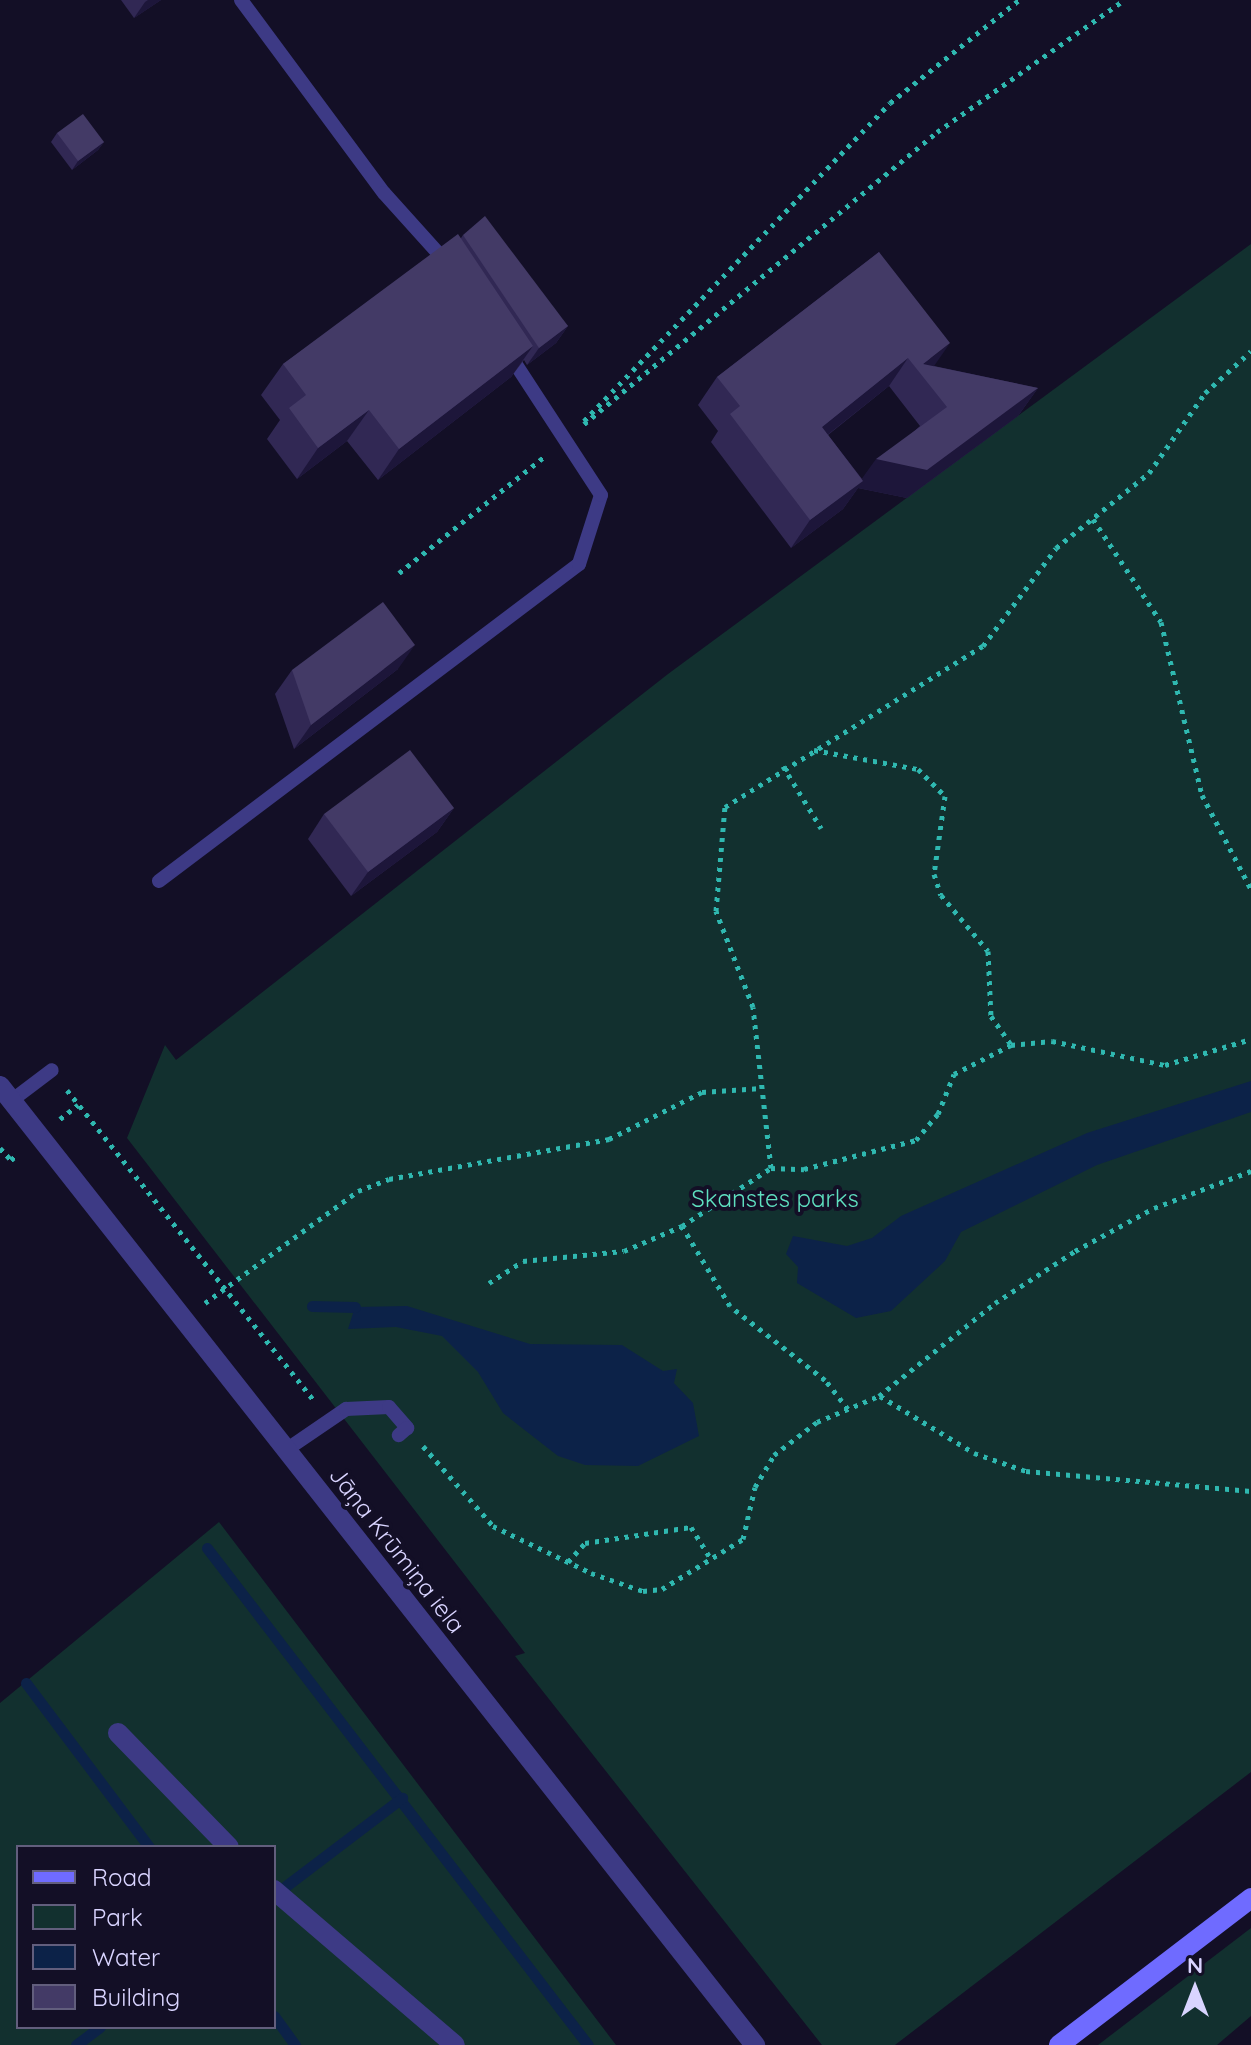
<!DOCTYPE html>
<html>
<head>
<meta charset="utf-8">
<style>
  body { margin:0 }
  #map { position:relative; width:1251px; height:2045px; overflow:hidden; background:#130f26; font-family:Quicksand,sans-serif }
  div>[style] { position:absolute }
  .green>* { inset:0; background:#12302f }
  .water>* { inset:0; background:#0c2248 }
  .stream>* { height:11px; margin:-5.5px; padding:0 5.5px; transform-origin:5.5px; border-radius:5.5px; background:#0c2248 }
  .path>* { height:5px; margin-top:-2.5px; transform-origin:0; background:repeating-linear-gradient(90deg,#2fb8b0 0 4px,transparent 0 10px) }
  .lane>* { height:14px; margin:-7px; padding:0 7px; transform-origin:7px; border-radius:7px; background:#3d3a85 }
  .street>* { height:20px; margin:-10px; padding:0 10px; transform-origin:10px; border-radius:10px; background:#3d3a85 }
  .secondary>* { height:20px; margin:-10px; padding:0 10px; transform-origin:10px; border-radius:10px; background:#6f6bff }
  .wall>* { inset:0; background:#312854 }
  .shaded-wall>* { inset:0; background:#1d163a }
  .building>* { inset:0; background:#433a66 }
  span { translate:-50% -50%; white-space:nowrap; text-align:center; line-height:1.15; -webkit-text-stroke:8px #130f26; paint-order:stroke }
  .park-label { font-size:24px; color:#5fe0c0 }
  .street-label { font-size:24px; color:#d9d4ff }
  .legend { position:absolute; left:16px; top:1845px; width:260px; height:184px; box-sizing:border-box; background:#130f26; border:2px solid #625e7d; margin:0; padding:10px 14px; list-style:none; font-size:24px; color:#d9d4ff }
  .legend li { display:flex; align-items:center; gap:16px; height:40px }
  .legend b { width:40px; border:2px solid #625e7d }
  .north { position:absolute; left:1155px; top:1949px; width:80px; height:80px; -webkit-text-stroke:6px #130f26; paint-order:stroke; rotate:0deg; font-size:22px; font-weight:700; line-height:32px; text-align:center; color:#d9d4ff }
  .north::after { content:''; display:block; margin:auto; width:28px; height:36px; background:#d9d4ff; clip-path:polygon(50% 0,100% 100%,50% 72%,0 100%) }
</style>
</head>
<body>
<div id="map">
  <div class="green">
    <i style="clip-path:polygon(1251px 244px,1251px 1772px,895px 2045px,822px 2045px,515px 1656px,525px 1653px,127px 1138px,165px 1045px,176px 1060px,668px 674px)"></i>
    <i style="clip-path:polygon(evenodd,219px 1522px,616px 2045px,0 2045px,0 1703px,219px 1522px,18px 1847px,274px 1847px,274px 2027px,18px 2027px,18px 1847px)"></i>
    <i style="clip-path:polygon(1251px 1928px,1251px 2016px,1217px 2045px,1098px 2045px)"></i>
  </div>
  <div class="water">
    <i style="clip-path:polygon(1251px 1081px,1251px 1112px,1097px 1165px,961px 1232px,945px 1261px,891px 1311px,856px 1318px,797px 1283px,798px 1267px,786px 1254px,793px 1236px,847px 1246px,872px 1238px,901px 1216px,1087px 1133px)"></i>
    <i style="clip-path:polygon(407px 1306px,530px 1344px,622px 1345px,663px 1371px,677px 1369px,674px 1383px,693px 1403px,699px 1436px,638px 1466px,585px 1465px,558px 1456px,503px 1413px,478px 1372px,442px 1336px,396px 1327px,348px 1329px,355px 1307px)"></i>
  </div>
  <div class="stream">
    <i style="left:312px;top:1306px;width:43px;rotate:1.3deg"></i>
    <i style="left:207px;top:1548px;width:626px;rotate:52.53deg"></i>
    <i style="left:26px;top:1683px;width:205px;rotate:53.1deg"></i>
    <i style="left:274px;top:1895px;width:161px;rotate:-37.2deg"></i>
    <i style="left:274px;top:2016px;width:36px;rotate:54deg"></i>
    <i style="left:76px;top:2045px;width:30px;rotate:-37deg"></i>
  </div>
  <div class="path">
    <i style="left:584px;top:421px;width:441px;rotate:-46.1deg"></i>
    <i style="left:890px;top:103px;width:165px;rotate:-38.6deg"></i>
    <i style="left:584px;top:424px;width:458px;rotate:-39.6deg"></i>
    <i style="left:937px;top:132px;width:229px;rotate:-35.2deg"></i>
    <i style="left:1093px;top:519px;width:123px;rotate:56.6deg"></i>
    <i style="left:1161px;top:622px;width:178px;rotate:76.7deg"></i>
    <i style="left:1202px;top:795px;width:106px;rotate:62.5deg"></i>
    <i style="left:399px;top:573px;width:187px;rotate:-38.7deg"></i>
    <i style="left:814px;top:750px;width:106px;rotate:10.4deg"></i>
    <i style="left:918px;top:769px;width:38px;rotate:45deg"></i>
    <i style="left:945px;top:796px;width:79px;rotate:98deg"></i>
    <i style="left:934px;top:874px;width:22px;rotate:72deg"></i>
    <i style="left:941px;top:895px;width:73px;rotate:50deg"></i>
    <i style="left:988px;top:951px;width:65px;rotate:87.4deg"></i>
    <i style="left:991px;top:1016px;width:35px;rotate:55deg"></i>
    <i style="left:1011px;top:1045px;width:41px;rotate:-5.6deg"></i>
    <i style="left:1052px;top:1041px;width:116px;rotate:12deg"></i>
    <i style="left:1165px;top:1065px;width:90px;rotate:-16.8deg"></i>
    <i style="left:783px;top:766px;width:73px;rotate:58.5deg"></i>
    <i style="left:67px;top:1090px;width:397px;rotate:51.5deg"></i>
    <i style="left:60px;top:1119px;width:23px;rotate:-38deg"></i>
    <i style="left:0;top:1148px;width:16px;rotate:47deg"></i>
    <i style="left:11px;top:1160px;width:9px;rotate:-41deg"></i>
    <i style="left:771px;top:1168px;width:33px;rotate:2deg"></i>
    <i style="left:804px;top:1169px;width:116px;rotate:-14.5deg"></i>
    <i style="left:916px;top:1140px;width:34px;rotate:-50deg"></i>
    <i style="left:938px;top:1114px;width:43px;rotate:-68.2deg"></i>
    <i style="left:954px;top:1074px;width:64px;rotate:-27deg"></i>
    <i style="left:489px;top:1283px;width:40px;rotate:-32.9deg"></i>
    <i style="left:523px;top:1261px;width:101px;rotate:-5.7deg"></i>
    <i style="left:624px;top:1251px;width:63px;rotate:-23.3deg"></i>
    <i style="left:205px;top:1303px;width:190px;rotate:-36.2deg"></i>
    <i style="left:358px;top:1191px;width:33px;rotate:-21deg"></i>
    <i style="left:389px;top:1179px;width:224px;rotate:-10.3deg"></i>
    <i style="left:609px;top:1139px;width:104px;rotate:-26.8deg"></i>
    <i style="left:702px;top:1092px;width:60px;rotate:-3.8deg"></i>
    <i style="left:880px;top:1396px;width:110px;rotate:31.2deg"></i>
    <i style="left:974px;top:1453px;width:55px;rotate:19.1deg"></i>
    <i style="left:1026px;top:1471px;width:226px;rotate:5.1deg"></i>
    <i style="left:848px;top:1409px;width:37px;rotate:-128deg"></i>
    <i style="left:825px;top:1380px;width:120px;rotate:-142.1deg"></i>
    <i style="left:730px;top:1306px;width:93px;rotate:-121deg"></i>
    <i style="left:682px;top:1226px;width:106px;rotate:-33.1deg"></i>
    <i style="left:771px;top:1168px;width:162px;rotate:-96.4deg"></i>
    <i style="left:753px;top:1007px;width:103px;rotate:-111.1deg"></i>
    <i style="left:716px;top:911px;width:104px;rotate:-85.1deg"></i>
    <i style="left:725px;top:807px;width:304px;rotate:-32deg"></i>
    <i style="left:983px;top:646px;width:122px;rotate:-53.3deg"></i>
    <i style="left:1056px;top:548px;width:119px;rotate:-38.9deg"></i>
    <i style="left:1149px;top:473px;width:98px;rotate:-55deg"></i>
    <i style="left:1205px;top:393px;width:62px;rotate:-42.4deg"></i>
    <i style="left:423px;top:1446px;width:106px;rotate:48.8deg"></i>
    <i style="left:493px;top:1526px;width:109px;rotate:25.6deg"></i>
    <i style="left:591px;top:1573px;width:55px;rotate:19.1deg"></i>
    <i style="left:643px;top:1591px;width:19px;rotate:-6deg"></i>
    <i style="left:662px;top:1589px;width:95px;rotate:-31.7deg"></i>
    <i style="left:743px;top:1539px;width:53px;rotate:-77deg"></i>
    <i style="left:755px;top:1487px;width:37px;rotate:-59deg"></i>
    <i style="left:774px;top:1455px;width:54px;rotate:-37.5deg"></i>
    <i style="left:817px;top:1422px;width:67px;rotate:-22.8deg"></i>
    <i style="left:879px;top:1396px;width:149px;rotate:-38.7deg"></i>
    <i style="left:995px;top:1303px;width:95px;rotate:-33deg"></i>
    <i style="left:1075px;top:1251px;width:90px;rotate:-28.6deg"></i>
    <i style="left:1154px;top:1208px;width:104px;rotate:-20.9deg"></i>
    <i style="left:568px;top:1562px;width:25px;rotate:-48deg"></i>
    <i style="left:585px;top:1543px;width:107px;rotate:-8.6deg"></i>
    <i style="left:691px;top:1527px;width:39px;rotate:58deg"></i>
  </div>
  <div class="lane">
    <i style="left:241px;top:0;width:240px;rotate:53.5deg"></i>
    <i style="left:384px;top:193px;width:96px;rotate:48deg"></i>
    <i style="left:159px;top:881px;width:526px;rotate:-37.04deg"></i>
    <i style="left:579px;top:564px;width:72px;rotate:-72.3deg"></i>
    <i style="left:601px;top:495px;width:168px;rotate:-123.1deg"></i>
    <i style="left:11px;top:1101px;width:51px;rotate:-37.1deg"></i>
    <i style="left:286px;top:1450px;width:73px;rotate:-34.3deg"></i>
    <i style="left:346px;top:1409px;width:43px;rotate:-2.7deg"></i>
    <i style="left:389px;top:1407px;width:28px;rotate:49deg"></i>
    <i style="left:407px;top:1428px;width:11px;rotate:139deg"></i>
  </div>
  <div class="street">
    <i style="left:0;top:1086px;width:1221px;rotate:51.79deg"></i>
    <i style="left:118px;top:1733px;width:159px;rotate:45.8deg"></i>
    <i style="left:274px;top:1890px;width:238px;rotate:40.6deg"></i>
  </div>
  <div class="secondary">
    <i style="left:1059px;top:2045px;width:242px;rotate:-37.4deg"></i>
  </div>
  <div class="wall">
    <i style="clip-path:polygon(121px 0,161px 0,134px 18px)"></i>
    <i style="clip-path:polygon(57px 133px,104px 142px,98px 150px,72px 170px,51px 142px)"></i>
    <i style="clip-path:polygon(463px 235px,568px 326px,556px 343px,527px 365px,524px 360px,511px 377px,378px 480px,347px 441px,297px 479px,267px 439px,280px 420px,261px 395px,283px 364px,461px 238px)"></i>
    <i style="clip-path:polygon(evenodd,879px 252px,934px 366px,1038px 388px,1018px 416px,907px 498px,858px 488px,843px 509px,791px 548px,711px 442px,718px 431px,698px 405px,717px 377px,879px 252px,889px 386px,920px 426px,862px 479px,828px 435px,889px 386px)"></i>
    <i style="clip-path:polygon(398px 669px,294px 749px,275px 694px,292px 670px)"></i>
    <i style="clip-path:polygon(454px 808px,437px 832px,351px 896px,308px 839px,324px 814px)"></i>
  </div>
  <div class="shaded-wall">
    <i style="clip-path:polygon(148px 0,161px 0,134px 18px,145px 2px)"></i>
    <i style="clip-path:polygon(104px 142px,98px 150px,72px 170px,78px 161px)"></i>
    <i style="clip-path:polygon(568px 326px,556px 343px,527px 365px,539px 348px)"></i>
    <i style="clip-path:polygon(950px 343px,930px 372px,923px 364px)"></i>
    <i style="clip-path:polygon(533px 346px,511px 377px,378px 480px,399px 449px)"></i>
    <i style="clip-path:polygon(908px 358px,889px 386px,802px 455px,822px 427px)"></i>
    <i style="clip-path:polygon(1038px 388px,1018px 416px,907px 498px,858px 488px,843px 509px,791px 548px,810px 520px,858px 484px,876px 459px)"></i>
    <i style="clip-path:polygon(369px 410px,347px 441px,297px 479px,318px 448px)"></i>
    <i style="clip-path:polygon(415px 645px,398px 669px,294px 749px,311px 725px)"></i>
    <i style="clip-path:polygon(454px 808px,437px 832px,351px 896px,368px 872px)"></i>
  </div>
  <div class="building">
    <i style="clip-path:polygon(83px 114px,104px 142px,78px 161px,57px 133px)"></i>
    <i style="clip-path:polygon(485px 216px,568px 326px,539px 348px,463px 235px)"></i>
    <i style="clip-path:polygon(458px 234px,533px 346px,399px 449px,369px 410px,318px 448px,289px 408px,306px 395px,283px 364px)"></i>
    <i style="clip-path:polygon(879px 252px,950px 343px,923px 364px,1038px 388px,927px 470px,876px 459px,947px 407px,908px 358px,822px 427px,863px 481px,810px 520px,730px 414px,740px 406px,717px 377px)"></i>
    <i style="clip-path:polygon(383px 602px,415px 645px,311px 725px,292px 670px)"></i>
    <i style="clip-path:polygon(410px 750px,454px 808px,368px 872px,324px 814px)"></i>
  </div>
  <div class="park-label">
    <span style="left:775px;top:1199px">Skanstes parks</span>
  </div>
  <div class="street-label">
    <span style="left:397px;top:1550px;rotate:52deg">Jāņa Krūmiņa iela</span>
  </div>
  <ul class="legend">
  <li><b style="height:10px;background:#6f6bff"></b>Road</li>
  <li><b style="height:22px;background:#12302f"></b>Park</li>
  <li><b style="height:22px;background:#0c2248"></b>Water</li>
  <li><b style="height:22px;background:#433a66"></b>Building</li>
  </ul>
  <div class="north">N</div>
</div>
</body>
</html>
